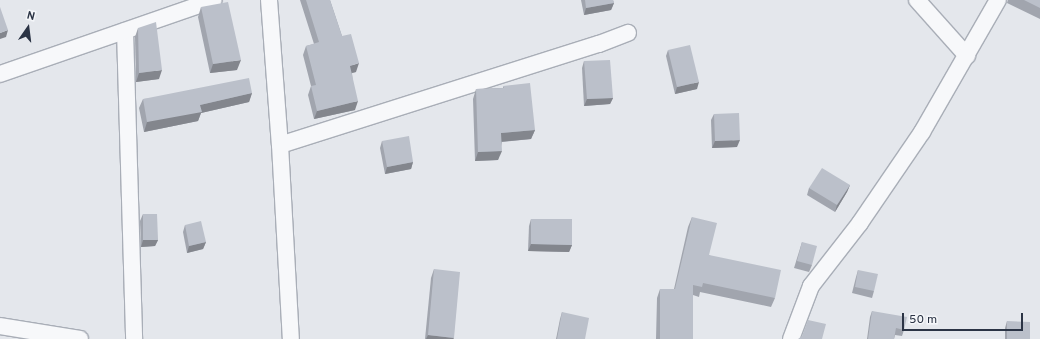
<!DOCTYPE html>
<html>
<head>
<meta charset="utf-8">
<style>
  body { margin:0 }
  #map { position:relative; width:1040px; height:339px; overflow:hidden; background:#e4e7ec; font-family:Overpass,sans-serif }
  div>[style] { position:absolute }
  .roads { filter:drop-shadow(1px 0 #a9aeb7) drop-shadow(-1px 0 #a9aeb7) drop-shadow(0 1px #a9aeb7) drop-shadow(0 -1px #a9aeb7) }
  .minor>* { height:16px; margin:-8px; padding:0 8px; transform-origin:8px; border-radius:8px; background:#f7f8fa }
  .wall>* { inset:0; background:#a1a5ae }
  .shaded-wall>* { inset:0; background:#83868d }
  .building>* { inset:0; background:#bbc0ca }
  span { translate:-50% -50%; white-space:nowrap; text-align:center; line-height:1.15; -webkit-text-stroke:3px #f4f6f9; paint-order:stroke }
  .north { position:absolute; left:8px; top:8px; width:40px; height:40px; -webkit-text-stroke:3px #f4f6f9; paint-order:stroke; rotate:14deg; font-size:11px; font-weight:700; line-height:16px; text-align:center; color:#2b3445 }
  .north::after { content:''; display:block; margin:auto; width:14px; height:18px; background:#2b3445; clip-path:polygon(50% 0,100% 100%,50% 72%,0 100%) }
  .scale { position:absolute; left:902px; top:313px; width:121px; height:18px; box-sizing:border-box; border:2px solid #2b3445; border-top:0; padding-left:5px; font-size:12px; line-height:14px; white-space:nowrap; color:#2b3445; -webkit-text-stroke:3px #f4f6f9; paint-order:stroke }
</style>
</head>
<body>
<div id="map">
  <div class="roads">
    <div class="minor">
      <i style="left:269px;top:0;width:145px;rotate:85.7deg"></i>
      <i style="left:280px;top:145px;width:194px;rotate:86.8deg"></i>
      <i style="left:917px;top:0;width:75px;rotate:48.2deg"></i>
      <i style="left:125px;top:31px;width:308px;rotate:88.3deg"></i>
      <i style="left:0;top:74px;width:226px;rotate:-19.1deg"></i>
      <i style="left:280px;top:145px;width:335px;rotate:-17.6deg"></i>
      <i style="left:599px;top:44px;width:31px;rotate:-21deg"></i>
      <i style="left:0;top:326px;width:81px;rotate:9.2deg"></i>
      <i style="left:791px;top:339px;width:57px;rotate:-69.3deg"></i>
      <i style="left:811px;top:286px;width:80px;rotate:-52.1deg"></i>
      <i style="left:860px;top:223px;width:110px;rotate:-55.7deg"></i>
      <i style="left:922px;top:132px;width:152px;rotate:-60.1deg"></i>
    </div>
  </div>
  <div class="wall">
    <i style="clip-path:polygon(300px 0,330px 0,342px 36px,356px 72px,352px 73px,355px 110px,314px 119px,308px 95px,311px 86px,303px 55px,306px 46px,314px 44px)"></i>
    <i style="clip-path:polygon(581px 0,613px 0,614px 3px,611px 10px,584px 15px)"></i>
    <i style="clip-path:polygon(1008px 0,1040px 0,1040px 19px,1007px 3px)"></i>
    <i style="clip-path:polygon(201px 7px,237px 70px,210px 73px,198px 17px)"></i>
    <i style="clip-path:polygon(138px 28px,159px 79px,136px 82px,135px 37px)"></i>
    <i style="clip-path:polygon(668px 50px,697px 89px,675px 94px,666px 56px)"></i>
    <i style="clip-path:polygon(584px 61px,613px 98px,610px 104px,584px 106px,582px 68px)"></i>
    <i style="clip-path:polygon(503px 86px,535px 130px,531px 139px,502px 142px,498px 160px,475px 161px,473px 99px,476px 89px,503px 88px)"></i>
    <i style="clip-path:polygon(252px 93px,249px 102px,201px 113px,198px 121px,144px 132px,139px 108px,143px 99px)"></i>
    <i style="clip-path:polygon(714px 114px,737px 147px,712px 148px,711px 120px)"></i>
    <i style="clip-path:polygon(382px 141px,413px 162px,411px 169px,385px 174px,380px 148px)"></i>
    <i style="clip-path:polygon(850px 185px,847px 192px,835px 212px,807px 195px,809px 188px)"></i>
    <i style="clip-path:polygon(143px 214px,158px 240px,155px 246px,141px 247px,140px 221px)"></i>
    <i style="clip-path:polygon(692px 217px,709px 255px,775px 298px,771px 307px,700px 292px,699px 297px,693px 295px,693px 339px,656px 339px,657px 298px,660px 289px,674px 289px,688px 227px)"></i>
    <i style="clip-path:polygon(531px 219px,572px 245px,569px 252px,528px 251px,529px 226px)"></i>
    <i style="clip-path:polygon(185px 225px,206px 242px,203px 249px,187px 253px,183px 232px)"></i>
    <i style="clip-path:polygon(802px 242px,812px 265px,809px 272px,794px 268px)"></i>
    <i style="clip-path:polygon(434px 269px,454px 338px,453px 339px,425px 339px,431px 278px)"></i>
    <i style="clip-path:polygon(858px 270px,874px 291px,872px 298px,852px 293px,856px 277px)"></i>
    <i style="clip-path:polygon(872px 311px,904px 330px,902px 336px,895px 335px,894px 339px,867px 339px,870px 317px)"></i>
    <i style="clip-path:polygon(562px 312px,585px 339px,556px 339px,560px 319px)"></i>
    <i style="clip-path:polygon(1007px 321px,1030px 339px,1005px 339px,1005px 328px)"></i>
  </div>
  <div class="shaded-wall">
    <i style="clip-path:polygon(614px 3px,611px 10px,584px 15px,586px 8px)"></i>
    <i style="clip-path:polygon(8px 30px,6px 37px,0 39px,0 33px)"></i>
    <i style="clip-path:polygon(241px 60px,237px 70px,210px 73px,213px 64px)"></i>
    <i style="clip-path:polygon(359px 63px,356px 72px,347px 74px,350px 66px)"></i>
    <i style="clip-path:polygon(162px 70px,159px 79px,136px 82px,139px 73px)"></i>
    <i style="clip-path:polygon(699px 82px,697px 89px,675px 94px,677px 87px)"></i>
    <i style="clip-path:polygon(252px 93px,249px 102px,201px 113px,198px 121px,144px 132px,147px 122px,200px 105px)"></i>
    <i style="clip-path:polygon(613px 98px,610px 104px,584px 106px,587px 99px)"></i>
    <i style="clip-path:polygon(358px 101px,355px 110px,314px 119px,317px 111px)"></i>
    <i style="clip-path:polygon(535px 130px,531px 139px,498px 142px,501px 133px)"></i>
    <i style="clip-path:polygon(740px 140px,737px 147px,712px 148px,715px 141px)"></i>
    <i style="clip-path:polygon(502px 151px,498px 160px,475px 161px,478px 152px)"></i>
    <i style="clip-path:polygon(413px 162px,411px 169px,385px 174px,387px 167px)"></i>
    <i style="clip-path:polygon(850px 185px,847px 192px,835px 212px,837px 205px)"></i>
    <i style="clip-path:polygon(143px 240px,158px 240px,155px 246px,141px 247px)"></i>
    <i style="clip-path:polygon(206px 242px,203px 249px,187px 253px,189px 246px)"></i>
    <i style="clip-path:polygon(531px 244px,572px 245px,569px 252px,528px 251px)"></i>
    <i style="clip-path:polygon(428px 335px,454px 338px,453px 339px,426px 339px)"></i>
  </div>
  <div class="building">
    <i style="clip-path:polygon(306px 0,330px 0,342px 36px,351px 34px,359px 63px,350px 66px,358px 101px,317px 111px,311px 86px,316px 85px,306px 46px,319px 42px)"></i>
    <i style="clip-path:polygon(585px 0,613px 0,614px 3px,586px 8px)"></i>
    <i style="clip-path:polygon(1024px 0,1040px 0,1040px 8px)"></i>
    <i style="clip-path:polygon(228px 2px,241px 60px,213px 64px,201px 7px)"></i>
    <i style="clip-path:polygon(0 7px,8px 30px,0 33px)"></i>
    <i style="clip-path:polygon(156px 22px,162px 70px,139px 73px,138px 28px)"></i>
    <i style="clip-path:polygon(690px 45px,699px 82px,677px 87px,668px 50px)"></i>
    <i style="clip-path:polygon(610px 60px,613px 98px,587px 99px,584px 61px)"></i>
    <i style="clip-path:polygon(249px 78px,252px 93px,200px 105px,202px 112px,147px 122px,143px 99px)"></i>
    <i style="clip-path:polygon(530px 83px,535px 130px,501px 133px,502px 151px,478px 152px,476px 89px,504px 88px,503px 86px)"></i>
    <i style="clip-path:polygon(739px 113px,740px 140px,715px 141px,714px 114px)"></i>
    <i style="clip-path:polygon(409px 136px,413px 162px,387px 167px,382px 141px)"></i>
    <i style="clip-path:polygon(822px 168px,850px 185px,837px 205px,809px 188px)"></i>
    <i style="clip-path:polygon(143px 214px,157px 214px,158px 240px,143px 240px)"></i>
    <i style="clip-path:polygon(692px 217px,717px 223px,709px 255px,781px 270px,775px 298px,703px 283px,702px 287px,693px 285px,693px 339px,660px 339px,660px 289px,675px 289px)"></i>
    <i style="clip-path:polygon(531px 219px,572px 219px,572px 245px,531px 244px)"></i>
    <i style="clip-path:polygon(201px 221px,206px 242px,189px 246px,185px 225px)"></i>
    <i style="clip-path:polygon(802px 242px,817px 246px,812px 265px,797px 261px)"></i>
    <i style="clip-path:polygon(434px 269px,460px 272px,454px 338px,428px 335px)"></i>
    <i style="clip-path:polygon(858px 270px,878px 274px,874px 291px,855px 287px)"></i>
    <i style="clip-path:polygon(872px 311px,907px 317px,904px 330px,896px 328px,894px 339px,868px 339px)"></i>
    <i style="clip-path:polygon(562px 312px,589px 318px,585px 339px,557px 339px)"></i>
    <i style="clip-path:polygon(808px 320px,826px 324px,822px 339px,798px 339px,802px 336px)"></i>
    <i style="clip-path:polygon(1007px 321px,1030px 322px,1030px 339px,1007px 339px)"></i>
  </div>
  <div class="north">N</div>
  <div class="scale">50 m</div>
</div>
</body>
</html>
